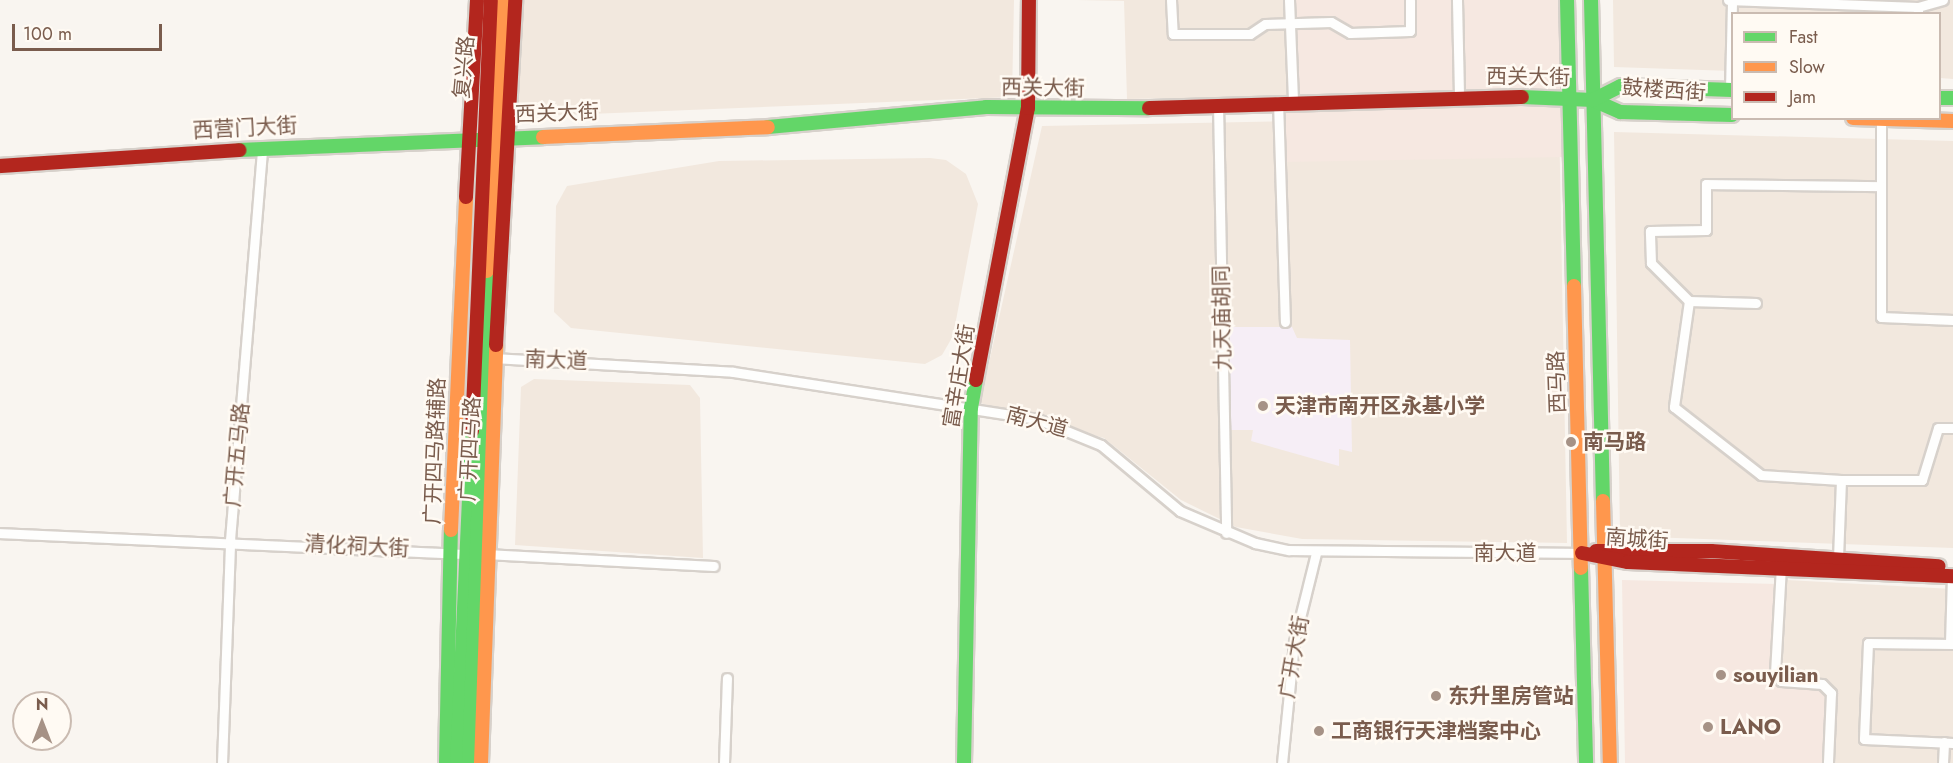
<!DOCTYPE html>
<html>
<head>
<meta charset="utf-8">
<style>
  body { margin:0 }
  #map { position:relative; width:1953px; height:763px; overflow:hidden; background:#f9f5f0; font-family:Jost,"Noto Sans SC",sans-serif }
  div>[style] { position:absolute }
  .residential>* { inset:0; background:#f2e8de }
  .commercial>* { inset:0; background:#f6e8e1 }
  .education>* { inset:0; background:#f6eef6 }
  .roads { filter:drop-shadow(2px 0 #d7d1cb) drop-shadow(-2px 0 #d7d1cb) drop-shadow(0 2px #d7d1cb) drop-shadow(0 -2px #d7d1cb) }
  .street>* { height:9px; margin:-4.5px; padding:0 4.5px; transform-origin:4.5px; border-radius:4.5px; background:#fefefd }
  .fast>* { height:14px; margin:-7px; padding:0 7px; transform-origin:7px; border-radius:7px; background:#63d668 }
  .slow>* { height:14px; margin:-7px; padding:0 7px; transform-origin:7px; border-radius:7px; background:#ff974d }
  .jam>* { height:14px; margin:-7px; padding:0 7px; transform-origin:7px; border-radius:7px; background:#b3261e }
  .dots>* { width:16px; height:16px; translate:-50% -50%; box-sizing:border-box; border:3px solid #fffaf3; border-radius:50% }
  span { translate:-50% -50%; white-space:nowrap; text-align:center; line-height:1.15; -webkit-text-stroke:5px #fffaf3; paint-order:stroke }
  .street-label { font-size:21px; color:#7a5c4d }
  .poi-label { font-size:21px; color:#7a5c4d; font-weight:700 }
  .left { translate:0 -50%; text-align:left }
  .legend { position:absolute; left:1731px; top:12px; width:210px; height:108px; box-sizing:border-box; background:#fffaf3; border:2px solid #cabbb1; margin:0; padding:8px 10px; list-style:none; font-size:18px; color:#7a5c4d }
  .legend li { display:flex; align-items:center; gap:12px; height:30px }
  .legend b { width:30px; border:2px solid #cabbb1 }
  .north { position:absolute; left:12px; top:691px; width:60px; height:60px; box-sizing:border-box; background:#fffaf3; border:2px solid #cabbb1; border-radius:50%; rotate:0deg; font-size:16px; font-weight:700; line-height:24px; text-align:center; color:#7a5c4d }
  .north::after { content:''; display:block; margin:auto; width:21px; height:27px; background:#a69286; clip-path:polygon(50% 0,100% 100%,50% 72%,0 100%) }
  .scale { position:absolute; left:12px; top:24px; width:150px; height:27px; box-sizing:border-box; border:3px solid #7a5c4d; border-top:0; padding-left:8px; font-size:18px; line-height:21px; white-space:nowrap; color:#7a5c4d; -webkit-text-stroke:4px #fffaf3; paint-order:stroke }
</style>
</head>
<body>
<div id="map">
  <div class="residential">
    <i style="clip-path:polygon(521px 0,1014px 0,1012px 97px,515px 117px)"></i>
    <i style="clip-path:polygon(1077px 0,1575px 0,1578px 91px,1127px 99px,1124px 1px)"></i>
    <i style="clip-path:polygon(1613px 0,1953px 0,1953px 79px,1940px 78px,1940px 14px,1732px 14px,1732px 71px,1614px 67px)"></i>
    <i style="clip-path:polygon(1559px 116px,1567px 543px,1302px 539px,1236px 527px,1181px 500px,1104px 438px,980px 403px,1042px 126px)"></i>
    <i style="clip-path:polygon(1614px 132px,1953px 141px,1953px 548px,1620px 536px)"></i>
    <i style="clip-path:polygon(930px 158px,946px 160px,966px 174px,978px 204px,953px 336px,942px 355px,925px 364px,571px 328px,554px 312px,556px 206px,567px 186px,719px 161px)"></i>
    <i style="clip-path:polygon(534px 379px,690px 385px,700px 398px,703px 558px,515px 545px,521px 387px)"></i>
    <i style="clip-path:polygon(1787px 580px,1953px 589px,1953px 763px,1831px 763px,1833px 685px,1782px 679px)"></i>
  </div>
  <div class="commercial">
    <i style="clip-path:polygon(1294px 0,1559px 0,1562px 157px,1284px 162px,1283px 106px,1296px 83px)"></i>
    <i style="clip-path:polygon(1622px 580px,1777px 584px,1778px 682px,1827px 687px,1824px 763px,1625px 763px)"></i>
  </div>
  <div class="education">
    <i style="clip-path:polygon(1229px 327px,1292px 327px,1297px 338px,1350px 340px,1352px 452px,1339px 449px,1339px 466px,1251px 441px,1253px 430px,1231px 430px,1225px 340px)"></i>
  </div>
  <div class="roads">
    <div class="street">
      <i style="left:1171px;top:0;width:34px;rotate:87deg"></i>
      <i style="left:1173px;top:34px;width:77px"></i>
      <i style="left:1250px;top:34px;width:18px;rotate:-34deg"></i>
      <i style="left:1265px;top:24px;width:66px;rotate:-1.7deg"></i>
      <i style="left:1331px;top:22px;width:22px;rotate:30deg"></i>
      <i style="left:1350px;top:33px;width:60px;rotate:-1.9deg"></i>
      <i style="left:1410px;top:31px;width:31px;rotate:-90deg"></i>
      <i style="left:1289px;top:0;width:100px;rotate:87.7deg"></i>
      <i style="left:1457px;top:0;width:97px;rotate:88.8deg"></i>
      <i style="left:1728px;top:0;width:190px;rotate:2.1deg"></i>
      <i style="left:1918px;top:7px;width:7px;rotate:90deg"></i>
      <i style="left:1918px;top:7px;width:26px;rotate:-16deg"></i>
      <i style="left:1730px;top:90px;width:89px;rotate:-88.7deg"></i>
      <i style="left:1278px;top:101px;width:221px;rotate:88.2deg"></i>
      <i style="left:1218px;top:104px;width:429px;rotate:88.9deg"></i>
      <i style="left:1881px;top:186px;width:67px;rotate:-90deg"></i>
      <i style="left:1689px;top:301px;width:54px;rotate:-135deg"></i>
      <i style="left:1651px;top:263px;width:32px;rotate:-92deg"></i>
      <i style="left:1650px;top:231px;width:56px;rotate:-1deg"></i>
      <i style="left:1706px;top:230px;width:46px;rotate:-90deg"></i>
      <i style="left:1706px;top:184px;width:175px;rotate:0.7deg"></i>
      <i style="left:1881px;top:186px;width:131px;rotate:90deg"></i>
      <i style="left:1881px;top:317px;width:72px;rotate:2.4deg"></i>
      <i style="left:1756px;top:303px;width:67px;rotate:-178.3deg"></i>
      <i style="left:1689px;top:301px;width:107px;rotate:98.1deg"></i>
      <i style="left:1674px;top:407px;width:110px;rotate:38deg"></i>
      <i style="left:1761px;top:475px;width:80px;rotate:3.6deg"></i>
      <i style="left:1841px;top:480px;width:79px;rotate:92.2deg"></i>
      <i style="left:493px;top:358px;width:240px;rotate:3.3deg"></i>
      <i style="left:733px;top:372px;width:308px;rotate:8.8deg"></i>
      <i style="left:1037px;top:419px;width:69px;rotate:22.1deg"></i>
      <i style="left:1101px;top:445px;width:103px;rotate:39.9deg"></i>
      <i style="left:1180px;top:511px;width:82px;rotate:23.1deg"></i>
      <i style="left:1255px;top:543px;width:35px;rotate:12deg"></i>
      <i style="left:1289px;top:550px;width:293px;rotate:0.6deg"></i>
      <i style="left:1841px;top:480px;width:81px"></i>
      <i style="left:1922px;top:480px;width:54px;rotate:-72.9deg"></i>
      <i style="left:1938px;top:428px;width:15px"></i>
      <i style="left:0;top:533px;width:471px;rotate:2.6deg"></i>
      <i style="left:485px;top:554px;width:229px;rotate:3deg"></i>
      <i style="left:1781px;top:566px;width:107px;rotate:93.2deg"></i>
      <i style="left:1775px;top:673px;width:10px;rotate:53deg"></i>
      <i style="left:1781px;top:681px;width:41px;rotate:4.2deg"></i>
      <i style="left:1822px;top:684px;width:13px;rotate:45deg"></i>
      <i style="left:1831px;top:693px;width:70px;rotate:92.5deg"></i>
      <i style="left:1950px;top:643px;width:67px;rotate:-88.3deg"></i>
      <i style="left:1953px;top:644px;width:85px;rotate:-179.3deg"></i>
      <i style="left:1868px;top:643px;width:96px;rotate:92.4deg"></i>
      <i style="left:1864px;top:739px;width:89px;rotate:2.6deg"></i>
      <i style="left:222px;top:763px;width:223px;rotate:-87.9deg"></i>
      <i style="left:230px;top:540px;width:393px;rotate:-85.3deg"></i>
      <i style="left:724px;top:763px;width:85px;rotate:-88deg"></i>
      <i style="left:1282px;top:763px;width:122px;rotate:-84.3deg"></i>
      <i style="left:1294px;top:642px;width:92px;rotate:-76.1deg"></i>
      <i style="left:1943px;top:763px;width:21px;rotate:-87deg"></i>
    </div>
    <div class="fast">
      <i style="left:1567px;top:0;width:286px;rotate:88.6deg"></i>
      <i style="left:1591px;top:0;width:501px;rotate:88.63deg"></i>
      <i style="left:1522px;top:97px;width:71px;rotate:2.4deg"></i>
      <i style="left:1593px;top:100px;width:30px;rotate:24deg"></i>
      <i style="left:1620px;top:112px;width:112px;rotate:1.5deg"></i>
      <i style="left:1940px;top:98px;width:13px"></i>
      <i style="left:1593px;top:100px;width:31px;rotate:-27deg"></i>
      <i style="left:1621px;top:86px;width:111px;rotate:2.1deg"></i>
      <i style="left:768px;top:127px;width:219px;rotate:-5.2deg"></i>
      <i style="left:986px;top:107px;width:163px;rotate:0.4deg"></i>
      <i style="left:239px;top:150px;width:304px;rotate:-2.4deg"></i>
      <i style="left:1581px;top:568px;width:195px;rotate:88.5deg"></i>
      <i style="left:446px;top:763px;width:233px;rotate:-88.8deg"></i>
      <i style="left:457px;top:763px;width:332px;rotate:-87.4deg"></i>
      <i style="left:469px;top:763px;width:492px;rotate:-87.9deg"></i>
      <i style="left:964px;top:763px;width:355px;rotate:-88.9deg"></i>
      <i style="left:971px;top:408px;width:28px;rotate:-80deg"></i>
    </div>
    <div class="slow">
      <i style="left:1853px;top:118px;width:100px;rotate:1.7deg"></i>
      <i style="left:543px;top:137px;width:225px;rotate:-2.5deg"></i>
      <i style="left:487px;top:271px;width:271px;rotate:-86.8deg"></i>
      <i style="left:1574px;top:286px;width:282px;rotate:88.6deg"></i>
      <i style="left:1603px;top:501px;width:262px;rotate:88.5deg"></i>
      <i style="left:451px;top:530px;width:333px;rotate:-87.4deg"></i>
      <i style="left:481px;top:763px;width:418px;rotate:-87.9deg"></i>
    </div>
    <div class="jam">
      <i style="left:1149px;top:108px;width:373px;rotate:-1.7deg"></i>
      <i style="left:0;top:166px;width:240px;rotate:-3.8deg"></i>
      <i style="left:466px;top:197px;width:197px;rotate:-86.8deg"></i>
      <i style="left:496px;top:345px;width:346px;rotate:-86.8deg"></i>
      <i style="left:976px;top:380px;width:277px;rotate:-79.2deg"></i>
      <i style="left:1028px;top:108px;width:108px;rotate:-89.5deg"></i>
      <i style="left:472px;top:431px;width:431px;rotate:-87.5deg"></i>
      <i style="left:1596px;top:551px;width:115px"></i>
      <i style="left:1711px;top:551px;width:228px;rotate:3.8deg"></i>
      <i style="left:1582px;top:553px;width:47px;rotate:11.1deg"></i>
      <i style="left:1628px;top:562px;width:325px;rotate:2.5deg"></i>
    </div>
  </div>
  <div class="dots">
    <i style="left:1263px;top:406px;background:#a69286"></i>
    <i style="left:1571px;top:442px;background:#a69286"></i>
    <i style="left:1721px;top:675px;background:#a69286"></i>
    <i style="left:1436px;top:696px;background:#a69286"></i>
    <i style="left:1708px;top:727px;background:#a69286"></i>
    <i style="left:1319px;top:731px;background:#a69286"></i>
  </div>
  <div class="street-label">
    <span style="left:464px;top:67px;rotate:-85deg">复兴路</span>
    <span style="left:1528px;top:77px;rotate:1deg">西关大街</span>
    <span style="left:1043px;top:88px;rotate:1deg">西关大街</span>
    <span style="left:1664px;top:90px;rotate:4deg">鼓楼西街</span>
    <span style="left:557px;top:113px;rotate:-2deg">西关大街</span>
    <span style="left:245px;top:128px;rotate:-3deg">西营门大街</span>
    <span style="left:1222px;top:318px;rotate:-91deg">九天庙胡同</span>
    <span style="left:556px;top:360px;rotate:2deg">南大道</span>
    <span style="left:959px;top:376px;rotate:-81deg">富辛庄大街</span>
    <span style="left:1557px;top:382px;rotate:-92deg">西马路</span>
    <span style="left:1037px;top:422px;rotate:15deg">南大道</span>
    <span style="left:470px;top:449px;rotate:-87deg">广开四马路</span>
    <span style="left:435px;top:451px;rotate:-88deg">广开四马路辅路</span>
    <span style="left:237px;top:455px;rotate:-85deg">广开五马路</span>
    <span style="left:1637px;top:539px;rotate:4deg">南城街</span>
    <span style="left:357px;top:546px;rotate:3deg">清化祠大街</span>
    <span style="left:1505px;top:553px">南大道</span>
    <span style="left:1294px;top:657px;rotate:-80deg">广开大街</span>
  </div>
  <div class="poi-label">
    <span class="left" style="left:1275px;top:406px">天津市南开区永基小学</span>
    <span class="left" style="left:1583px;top:442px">南马路</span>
    <span class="left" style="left:1733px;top:675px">souyilian</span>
    <span class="left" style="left:1448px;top:696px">东升里房管站</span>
    <span class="left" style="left:1720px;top:727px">LANO</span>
    <span class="left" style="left:1331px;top:731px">工商银行天津档案中心</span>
  </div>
  <ul class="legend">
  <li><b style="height:8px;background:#63d668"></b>Fast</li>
  <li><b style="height:8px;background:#ff974d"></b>Slow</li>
  <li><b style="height:8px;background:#b3261e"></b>Jam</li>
  </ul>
  <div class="north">N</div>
  <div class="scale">100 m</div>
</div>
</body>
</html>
